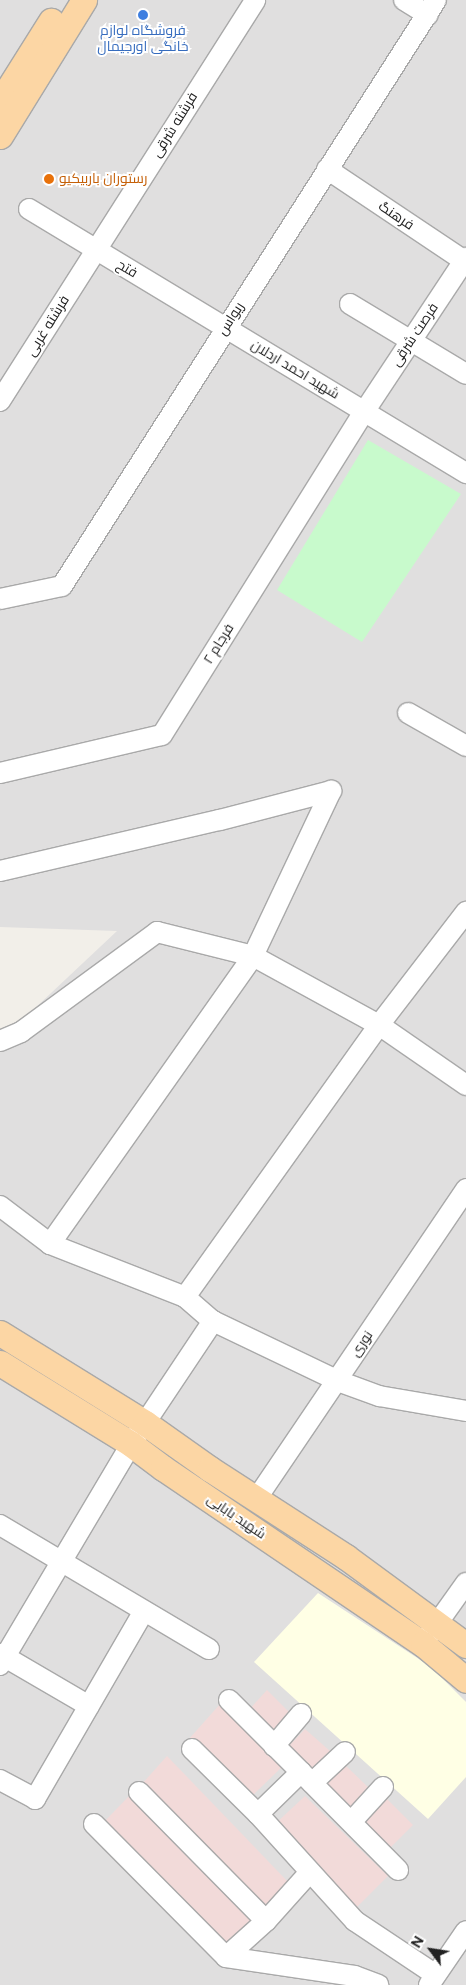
<!DOCTYPE html>
<html>
<head>
<meta charset="utf-8">
<style>
  body { margin:0 }
  #map { position:relative; width:466px; height:1985px; overflow:hidden; background:#f2efe9; font-family:Figtree,Cairo,sans-serif }
  div>[style] { position:absolute }
  .residential>* { inset:0; background:#e0dfdf }
  .commercial>* { inset:0; background:#f2dad9 }
  .education>* { inset:0; background:#ffffe5 }
  .park>* { inset:0; background:#c8facc }
  .roads { filter:drop-shadow(1px 0 #a9a9a9) drop-shadow(-1px 0 #a9a9a9) drop-shadow(0 1px #a9a9a9) drop-shadow(0 -1px #a9a9a9) }
  .minor>* { height:20px; margin:-10px; padding:0 10px; transform-origin:10px; border-radius:10px; background:#fff }
  .major>* { height:25px; margin:-12.5px; padding:0 12.5px; transform-origin:12.5px; border-radius:12.5px; background:#fcd6a4 }
  .dots>* { width:14px; height:14px; translate:-50% -50%; box-sizing:border-box; border:2px solid #fff; border-radius:50% }
  span { translate:-50% -50%; white-space:nowrap; text-align:center; line-height:1.15; -webkit-text-stroke:4px #fff; paint-order:stroke }
  .shop-label { font-size:14px; color:#366cbe }
  .street-label { font-size:14px; color:#222 }
  .food-label { font-size:14px; color:#c56008 }
  .left { translate:0 -50%; text-align:left }
  .north { position:absolute; left:406px; top:1925px; width:50px; height:50px; -webkit-text-stroke:4px #fff; paint-order:stroke; rotate:301deg; font-size:14px; font-weight:700; line-height:20px; text-align:center; color:#222 }
  .north::after { content:''; display:block; margin:auto; width:18px; height:22px; background:#222; clip-path:polygon(50% 0,100% 100%,50% 72%,0 100%) }
</style>
</head>
<body>
<div id="map">
  <div class="residential">
    <i style="clip-path:polygon(0 0,466px 0,466px 1985px,0 1985px,0 1041px,117px 931px,0 927px)"></i>
  </div>
  <div class="commercial">
    <i style="clip-path:polygon(267px 1690px,290px 1713px,268px 1737px,246px 1713px)"></i>
    <i style="clip-path:polygon(221px 1703px,285px 1764px,251px 1797px,189px 1739px)"></i>
    <i style="clip-path:polygon(305px 1729px,330px 1751px,311px 1775px,286px 1749px)"></i>
    <i style="clip-path:polygon(167px 1756px,290px 1884px,266px 1910px,141px 1785px)"></i>
    <i style="clip-path:polygon(345px 1765px,370px 1789px,349px 1812px,324px 1784px)"></i>
    <i style="clip-path:polygon(130px 1795px,255px 1923px,224px 1950px,103px 1823px)"></i>
    <i style="clip-path:polygon(305px 1796px,388px 1876px,357px 1907px,274px 1825px)"></i>
    <i style="clip-path:polygon(385px 1797px,413px 1825px,389px 1849px,361px 1821px)"></i>
  </div>
  <div class="education">
    <i style="clip-path:polygon(318px 1593px,431px 1667px,466px 1702px,466px 1777px,428px 1819px,254px 1662px)"></i>
  </div>
  <div class="park">
    <i style="clip-path:polygon(368px 440px,461px 494px,362px 642px,277px 590px)"></i>
  </div>
  <div class="roads">
    <div class="minor">
      <i style="left:404px;top:0;width:28px;rotate:32deg"></i>
      <i style="left:327px;top:169px;width:167px;rotate:33.8deg"></i>
      <i style="left:29px;top:209px;width:511px;rotate:31.14deg"></i>
      <i style="left:350px;top:304px;width:135px;rotate:31.1deg"></i>
      <i style="left:0;top:401px;width:475px;rotate:-57.5deg"></i>
      <i style="left:0;top:599px;width:63px;rotate:-11.8deg"></i>
      <i style="left:62px;top:586px;width:695px;rotate:-57.45deg"></i>
      <i style="left:408px;top:713px;width:67px;rotate:29.6deg"></i>
      <i style="left:0;top:773px;width:166px;rotate:-13.2deg"></i>
      <i style="left:162px;top:735px;width:381px;rotate:-58deg"></i>
      <i style="left:364px;top:412px;width:185px;rotate:-56.5deg"></i>
      <i style="left:0;top:871px;width:226px;rotate:-13.1deg"></i>
      <i style="left:220px;top:820px;width:115px;rotate:-14.6deg"></i>
      <i style="left:0;top:1041px;width:23px;rotate:-23deg"></i>
      <i style="left:21px;top:1032px;width:169px;rotate:-36.3deg"></i>
      <i style="left:157px;top:932px;width:99px;rotate:14deg"></i>
      <i style="left:253px;top:956px;width:144px;rotate:28.7deg"></i>
      <i style="left:379px;top:1025px;width:143px;rotate:-52.4deg"></i>
      <i style="left:0;top:1206px;width:63px;rotate:37.2deg"></i>
      <i style="left:50px;top:1244px;width:145px;rotate:21.4deg"></i>
      <i style="left:185px;top:1297px;width:37px;rotate:41deg"></i>
      <i style="left:213px;top:1321px;width:139px;rotate:25.6deg"></i>
      <i style="left:338px;top:1381px;width:44px;rotate:20.1deg"></i>
      <i style="left:379px;top:1396px;width:88px;rotate:9.8deg"></i>
      <i style="left:50px;top:1244px;width:352px;rotate:-54.8deg"></i>
      <i style="left:253px;top:956px;width:183px;rotate:-64.7deg"></i>
      <i style="left:185px;top:1297px;width:334px;rotate:-54.5deg"></i>
      <i style="left:379px;top:1025px;width:106px;rotate:34.6deg"></i>
      <i style="left:257px;top:1498px;width:373px;rotate:-55.9deg"></i>
      <i style="left:0;top:1525px;width:243px;rotate:30.7deg"></i>
      <i style="left:429px;top:1635px;width:64px;rotate:-54.6deg"></i>
      <i style="left:0;top:1654px;width:103px;rotate:30.3deg"></i>
      <i style="left:0;top:1665px;width:257px;rotate:-59.3deg"></i>
      <i style="left:131px;top:1444px;width:148px;rotate:-56.3deg"></i>
      <i style="left:229px;top:1700px;width:102px;rotate:45deg"></i>
      <i style="left:274px;top:1746px;width:42px;rotate:-49.8deg"></i>
      <i style="left:192px;top:1749px;width:93px;rotate:44.6deg"></i>
      <i style="left:258px;top:1814px;width:144px;rotate:47.8deg"></i>
      <i style="left:355px;top:1921px;width:97px;rotate:33.7deg"></i>
      <i style="left:0;top:1780px;width:40px;rotate:28deg"></i>
      <i style="left:35px;top:1799px;width:217px;rotate:-59.9deg"></i>
      <i style="left:312px;top:1783px;width:45px;rotate:-43.2deg"></i>
      <i style="left:139px;top:1792px;width:181px;rotate:45.4deg"></i>
      <i style="left:258px;top:1814px;width:60px;rotate:-44.3deg"></i>
      <i style="left:301px;top:1772px;width:138px;rotate:45.3deg"></i>
      <i style="left:352px;top:1821px;width:46px;rotate:-47.6deg"></i>
      <i style="left:94px;top:1824px;width:187px;rotate:45.2deg"></i>
      <i style="left:226px;top:1957px;width:130px;rotate:8.4deg"></i>
      <i style="left:355px;top:1976px;width:25px;rotate:21deg"></i>
      <i style="left:226px;top:1957px;width:54px;rotate:-42deg"></i>
      <i style="left:266px;top:1921px;width:64px;rotate:-48.1deg"></i>
      <i style="left:429px;top:1985px;width:65px;rotate:-55.6deg"></i>
    </div>
    <div class="major">
      <i style="left:0;top:102px;width:96px;rotate:-57.8deg"></i>
      <i style="left:0;top:136px;width:160px;rotate:-58.3deg"></i>
      <i style="left:0;top:1333px;width:171px;rotate:31.8deg"></i>
      <i style="left:145px;top:1423px;width:80px;rotate:35.3deg"></i>
      <i style="left:210px;top:1469px;width:162px;rotate:32.9deg"></i>
      <i style="left:346px;top:1557px;width:149px;rotate:36.3deg"></i>
      <i style="left:0;top:1363px;width:154px;rotate:31.7deg"></i>
      <i style="left:131px;top:1444px;width:40px;rotate:37deg"></i>
      <i style="left:163px;top:1468px;width:314px;rotate:34.1deg"></i>
      <i style="left:423px;top:1644px;width:56px;rotate:39.9deg"></i>
    </div>
  </div>
  <div class="dots">
    <i style="left:143px;top:15px;background:#3f7fe0"></i>
    <i style="left:49px;top:179px;background:#e8710a"></i>
  </div>
  <div class="shop-label">
    <span style="left:143px;top:39px">فروشگاه لوازم<br>خانگی اورجیمال</span>
  </div>
  <div class="street-label">
    <span style="left:175px;top:125px;rotate:-58deg">فرشته شرقی</span>
    <span style="left:396px;top:216px;rotate:34deg">فرهنگ</span>
    <span style="left:127px;top:269px;rotate:31deg">فتح</span>
    <span style="left:231px;top:319px;rotate:-57deg">ریواس</span>
    <span style="left:48px;top:326px;rotate:-58deg">فرشته غربی</span>
    <span style="left:415px;top:335px;rotate:-56deg">فرصت شرقی</span>
    <span style="left:295px;top:370px;rotate:31deg">شهید احمد اردلان</span>
    <span style="left:219px;top:644px;rotate:-58deg">فرجام ۲</span>
    <span style="left:362px;top:1344px;rotate:-56deg">نوری</span>
    <span style="left:236px;top:1517px;rotate:34deg">شهید بابایی</span>
  </div>
  <div class="food-label">
    <span class="left" style="left:59px;top:179px">رستوران باربیکیو</span>
  </div>
  <div class="north">N</div>
</div>
</body>
</html>
